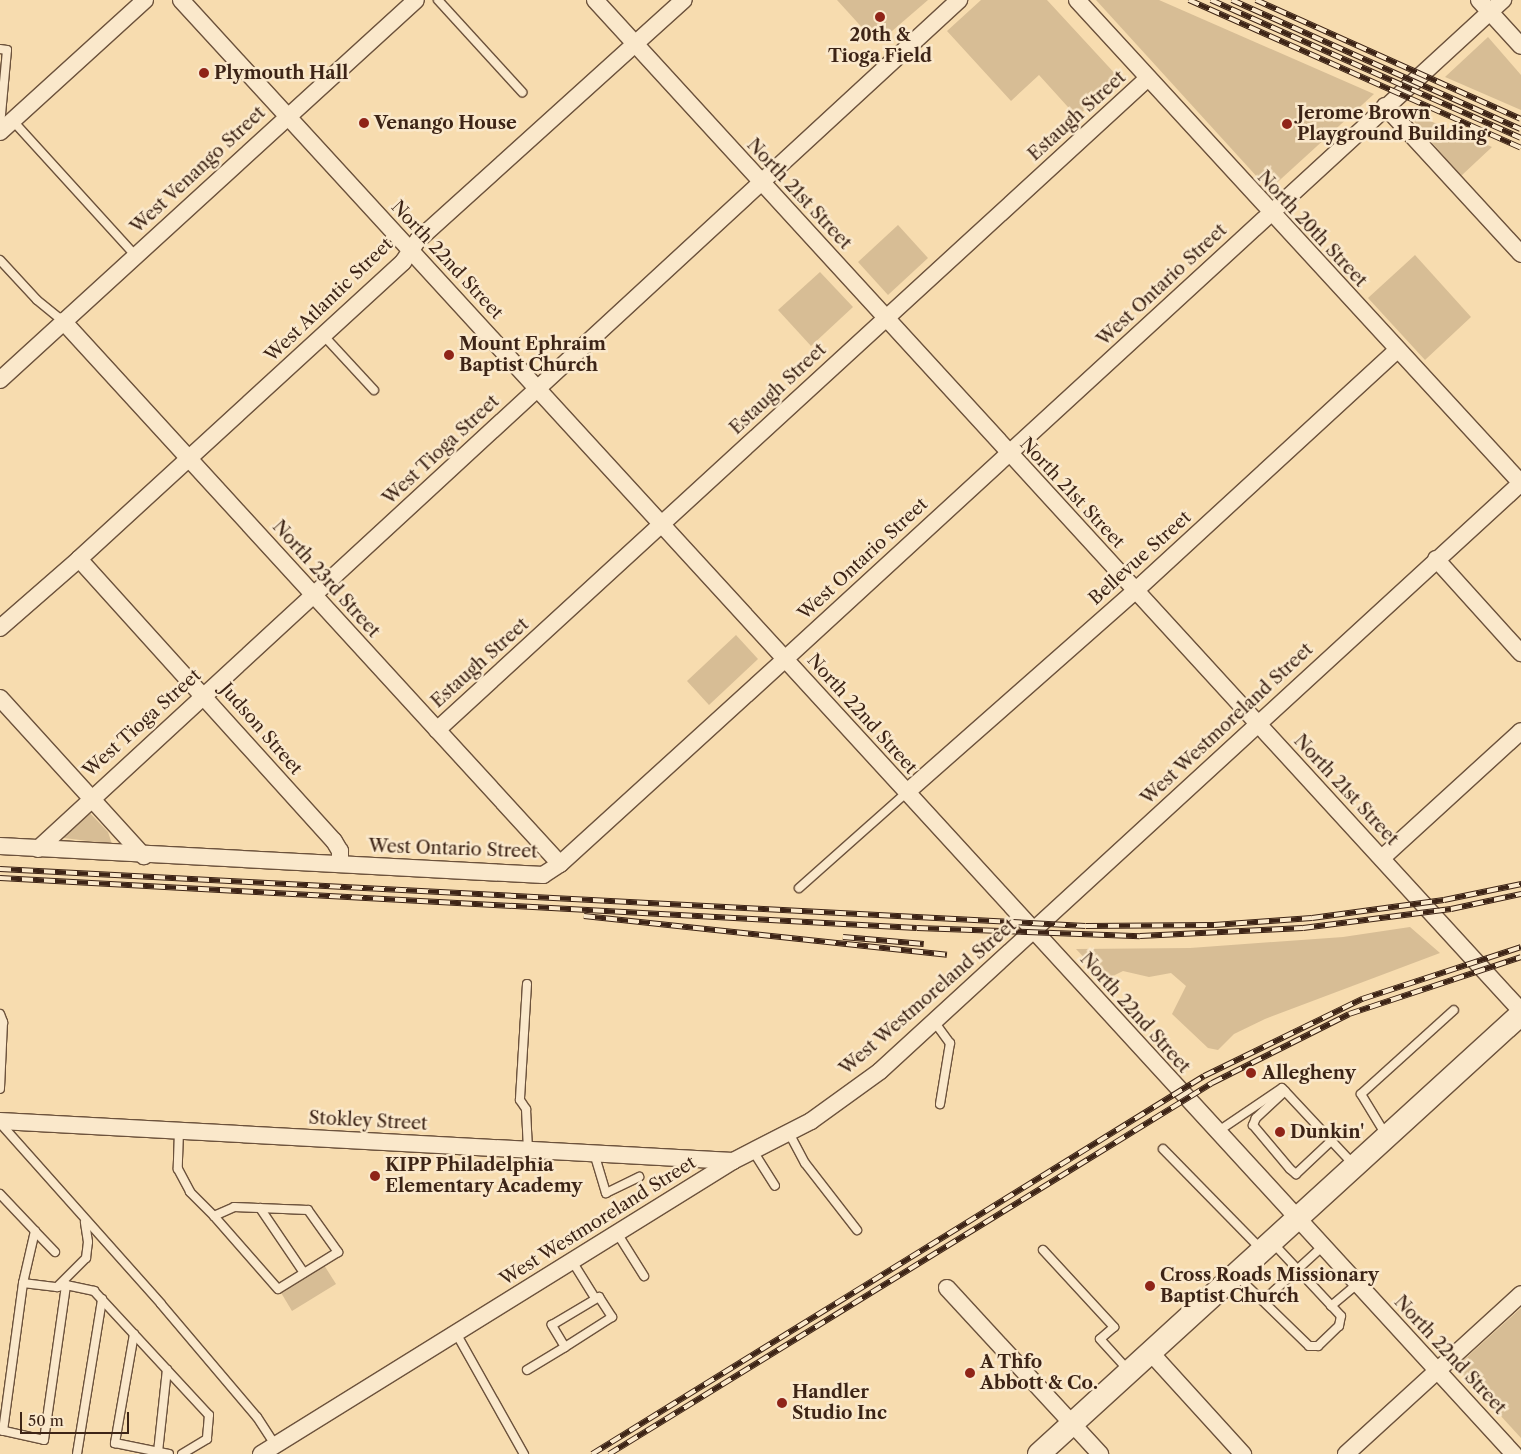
<!DOCTYPE html>
<html>
<head>
<meta charset="utf-8">
<style>
  body { margin:0 }
  #map { position:relative; width:1521px; height:1454px; overflow:hidden; background:#f7dcaf; font-family:"Libre Caslon Text",serif }
  div>[style] { position:absolute }
  .green>* { inset:0; background:#d7bd95 }
  .roads { filter:drop-shadow(1px 0 #6c523c) drop-shadow(-1px 0 #6c523c) drop-shadow(0 1px #6c523c) drop-shadow(0 -1px #6c523c) }
  .lane>* { height:8px; margin:-4px; padding:0 4px; transform-origin:4px; border-radius:4px; background:#fae8cb }
  .street>* { height:16px; margin:-8px; padding:0 8px; transform-origin:8px; border-radius:8px; background:#fae8cb }
  .secondary>* { height:22px; margin:-11px; padding:0 11px; transform-origin:11px; border-radius:11px; background:#fae8cb }
  .rail>* { height:5.5px; margin-top:-2.75px; transform-origin:0; background:repeating-linear-gradient(90deg,#fae8cb 0 11px,#3d2416 0 22px); box-sizing:border-box; border-block:1px solid #3d2416 }
  .dots>* { width:14px; height:14px; translate:-50% -50%; box-sizing:border-box; border:2px solid #fae8cb; border-radius:50% }
  span { translate:-50% -50%; white-space:nowrap; text-align:center; line-height:1.15; -webkit-text-stroke:5px #fae8cb; paint-order:stroke }
  .poi-label { font-size:18px; color:#3d2416; font-weight:700 }
  .left { translate:0 -50%; text-align:left }
  .street-label { font-size:18px; color:#3d2416 }
  .scale { position:absolute; left:20px; top:1412px; width:109px; height:22px; box-sizing:border-box; border:2px solid #3d2416; border-top:0; padding-left:6px; font-size:15px; line-height:18px; white-space:nowrap; color:#3d2416; -webkit-text-stroke:4px #fae8cb; paint-order:stroke }
</style>
</head>
<body>
<div id="map">
  <div class="green">
    <i style="clip-path:polygon(837px 0,928px 0,877px 44px)"></i>
    <i style="clip-path:polygon(981px 0,1047px 0,1119px 78px,1077px 117px,1039px 75px,1011px 101px,947px 31px)"></i>
    <i style="clip-path:polygon(1096px 0,1159px 0,1374px 94px,1269px 190px)"></i>
    <i style="clip-path:polygon(1488px 37px,1521px 75px,1521px 110px,1445px 77px)"></i>
    <i style="clip-path:polygon(1404px 110px,1492px 147px,1461px 176px)"></i>
    <i style="clip-path:polygon(898px 225px,928px 258px,888px 295px,858px 262px)"></i>
    <i style="clip-path:polygon(1415px 255px,1471px 317px,1425px 360px,1368px 298px)"></i>
    <i style="clip-path:polygon(820px 272px,853px 307px,811px 346px,778px 310px)"></i>
    <i style="clip-path:polygon(736px 635px,758px 659px,709px 705px,687px 681px)"></i>
    <i style="clip-path:polygon(86px 809px,108px 832px,112px 844px,56px 837px)"></i>
    <i style="clip-path:polygon(1410px 927px,1440px 953px,1265px 1019px,1234px 1034px,1218px 1050px,1208px 1048px,1172px 1014px,1186px 986px,1171px 973px,1149px 977px,1123px 971px,1105px 980px,1076px 949px,1190px 948px,1343px 937px)"></i>
    <i style="clip-path:polygon(324px 1265px,336px 1284px,292px 1311px,280px 1291px)"></i>
    <i style="clip-path:polygon(1521px 1308px,1521px 1438px,1456px 1367px)"></i>
  </div>
  <div class="roads">
    <div class="lane">
      <i style="left:438px;top:0;width:125px;rotate:47.6deg"></i>
      <i style="left:0;top:49px;width:7px;rotate:8deg"></i>
      <i style="left:7px;top:50px;width:76px;rotate:95.3deg"></i>
      <i style="left:13px;top:121px;width:181px;rotate:47.7deg"></i>
      <i style="left:0;top:260px;width:54px;rotate:47.2deg"></i>
      <i style="left:37px;top:300px;width:33px;rotate:39deg"></i>
      <i style="left:323px;top:335px;width:75px;rotate:47.2deg"></i>
      <i style="left:799px;top:888px;width:144px;rotate:-41.6deg"></i>
      <i style="left:527px;top:984px;width:116px;rotate:93.5deg"></i>
      <i style="left:520px;top:1100px;width:11px;rotate:56deg"></i>
      <i style="left:526px;top:1109px;width:41px;rotate:87.2deg"></i>
      <i style="left:0;top:1014px;width:9px;rotate:69deg"></i>
      <i style="left:3px;top:1022px;width:67px;rotate:92.6deg"></i>
      <i style="left:933px;top:1020px;width:29px;rotate:54deg"></i>
      <i style="left:950px;top:1043px;width:62px;rotate:99.3deg"></i>
      <i style="left:1285px;top:1091px;width:40px;rotate:137deg"></i>
      <i style="left:1256px;top:1118px;width:8px;rotate:113deg"></i>
      <i style="left:1253px;top:1125px;width:57px;rotate:49.9deg"></i>
      <i style="left:1290px;top:1169px;width:8px;rotate:40deg"></i>
      <i style="left:1296px;top:1174px;width:48px;rotate:-43.3deg"></i>
      <i style="left:0;top:1123px;width:242px;rotate:48.3deg"></i>
      <i style="left:161px;top:1304px;width:148px;rotate:49.7deg"></i>
      <i style="left:257px;top:1417px;width:33px;rotate:57deg"></i>
      <i style="left:179px;top:1131px;width:38px;rotate:92deg"></i>
      <i style="left:178px;top:1169px;width:26px;rotate:62deg"></i>
      <i style="left:190px;top:1192px;width:34px;rotate:45deg"></i>
      <i style="left:1217px;top:1132px;width:78px;rotate:-34.1deg"></i>
      <i style="left:1282px;top:1088px;width:104px;rotate:46.9deg"></i>
      <i style="left:789px;top:1133px;width:34px;rotate:62deg"></i>
      <i style="left:805px;top:1163px;width:85px;rotate:52.2deg"></i>
      <i style="left:1386px;top:1135px;width:48px;rotate:-121.4deg"></i>
      <i style="left:1361px;top:1094px;width:125px;rotate:-42.1deg"></i>
      <i style="left:1163px;top:1149px;width:140px;rotate:45.6deg"></i>
      <i style="left:753px;top:1151px;width:41px;rotate:57.8deg"></i>
      <i style="left:594px;top:1153px;width:42px;rotate:73.3deg"></i>
      <i style="left:606px;top:1193px;width:37px;rotate:-26deg"></i>
      <i style="left:0;top:1194px;width:51px;rotate:46.6deg"></i>
      <i style="left:234px;top:1207px;width:74px;rotate:2.3deg"></i>
      <i style="left:308px;top:1210px;width:52px;rotate:54.5deg"></i>
      <i style="left:338px;top:1252px;width:70px;rotate:148.3deg"></i>
      <i style="left:278px;top:1289px;width:97px;rotate:-131.2deg"></i>
      <i style="left:214px;top:1216px;width:22px;rotate:-24deg"></i>
      <i style="left:260px;top:1208px;width:78px;rotate:55.9deg"></i>
      <i style="left:617px;top:1233px;width:51px;rotate:57.9deg"></i>
      <i style="left:1043px;top:1250px;width:105px;rotate:47.3deg"></i>
      <i style="left:1114px;top:1327px;width:18px;rotate:139deg"></i>
      <i style="left:1100px;top:1339px;width:43px;rotate:47.8deg"></i>
      <i style="left:55px;top:1252px;width:29px;rotate:-134deg"></i>
      <i style="left:35px;top:1231px;width:53px;rotate:103deg"></i>
      <i style="left:23px;top:1283px;width:34px;rotate:7deg"></i>
      <i style="left:57px;top:1287px;width:41px;rotate:-45deg"></i>
      <i style="left:86px;top:1258px;width:16px;rotate:-83deg"></i>
      <i style="left:88px;top:1242px;width:20px;rotate:-99deg"></i>
      <i style="left:572px;top:1261px;width:44px;rotate:58.1deg"></i>
      <i style="left:1237px;top:1276px;width:100px;rotate:44.2deg"></i>
      <i style="left:1309px;top:1346px;width:9px"></i>
      <i style="left:1318px;top:1346px;width:29px;rotate:-44deg"></i>
      <i style="left:1339px;top:1326px;width:10px;rotate:-79deg"></i>
      <i style="left:1341px;top:1316px;width:100px;rotate:-133deg"></i>
      <i style="left:66px;top:1285px;width:29px;rotate:12deg"></i>
      <i style="left:94px;top:1291px;width:169px;rotate:47.2deg"></i>
      <i style="left:209px;top:1415px;width:24px;rotate:95deg"></i>
      <i style="left:207px;top:1439px;width:29px;rotate:149deg"></i>
      <i style="left:599px;top:1297px;width:24px;rotate:57deg"></i>
      <i style="left:612px;top:1317px;width:56px;rotate:147.4deg"></i>
      <i style="left:565px;top:1347px;width:26px;rotate:-121deg"></i>
      <i style="left:552px;top:1325px;width:55px;rotate:-30.8deg"></i>
      <i style="left:1263px;top:1301px;width:81px;rotate:-42.5deg"></i>
      <i style="left:1331px;top:1306px;width:34px;rotate:-40deg"></i>
      <i style="left:456px;top:1333px;width:139px;rotate:60.7deg"></i>
      <i style="left:134px;top:1334px;width:111px;rotate:99.9deg"></i>
      <i style="left:115px;top:1443px;width:55px;rotate:11.5deg"></i>
      <i style="left:527px;top:1370px;width:44px;rotate:-31.2deg"></i>
      <i style="left:0;top:1430px;width:45px;rotate:12.8deg"></i>
      <i style="left:44px;top:1440px;width:157px;rotate:-81.9deg"></i>
      <i style="left:66px;top:1285px;width:9px;rotate:167deg"></i>
      <i style="left:3px;top:1431px;width:149px;rotate:-82.3deg"></i>
      <i style="left:158px;top:1452px;width:83px;rotate:-83.8deg"></i>
      <i style="left:77px;top:1454px;width:157px;rotate:-80.8deg"></i>
    </div>
    <div class="street">
      <i style="left:181px;top:0;width:1973px;rotate:47.49deg"></i>
      <i style="left:595px;top:0;width:1371px;rotate:47.51deg"></i>
      <i style="left:1077px;top:0;width:656px;rotate:47.41deg"></i>
      <i style="left:1479px;top:0;width:62px;rotate:47.6deg"></i>
      <i style="left:1385px;top:106px;width:201px;rotate:47.4deg"></i>
      <i style="left:0;top:132px;width:196px;rotate:-42.3deg"></i>
      <i style="left:63px;top:321px;width:736px;rotate:47.53deg"></i>
      <i style="left:0;top:380px;width:563px;rotate:-42.41deg"></i>
      <i style="left:79px;top:559px;width:380px;rotate:47.9deg"></i>
      <i style="left:334px;top:841px;width:12px;rotate:59deg"></i>
      <i style="left:340px;top:851px;width:13px;rotate:90deg"></i>
      <i style="left:1436px;top:559px;width:127px;rotate:47.9deg"></i>
      <i style="left:0;top:628px;width:105px;rotate:-41.1deg"></i>
      <i style="left:79px;top:559px;width:440px;rotate:-42.5deg"></i>
      <i style="left:403px;top:262px;width:27px;rotate:-56deg"></i>
      <i style="left:418px;top:240px;width:358px;rotate:-42.1deg"></i>
      <i style="left:0;top:698px;width:214px;rotate:47.7deg"></i>
      <i style="left:437px;top:730px;width:963px;rotate:-42.52deg"></i>
      <i style="left:907px;top:792px;width:304px;rotate:-41.4deg"></i>
      <i style="left:1135px;top:591px;width:356px;rotate:-42.6deg"></i>
      <i style="left:0;top:846px;width:544px;rotate:3.06deg"></i>
      <i style="left:543px;top:875px;width:20px;rotate:-33deg"></i>
      <i style="left:560px;top:864px;width:304px;rotate:-42.3deg"></i>
      <i style="left:785px;top:659px;width:975px;rotate:-42.55deg"></i>
      <i style="left:38px;top:849px;width:1253px;rotate:-42.67deg"></i>
      <i style="left:1382px;top:858px;width:188px;rotate:-42.4deg"></i>
      <i style="left:0;top:1121px;width:734px;rotate:3.12deg"></i>
      <i style="left:947px;top:1288px;width:226px;rotate:47.3deg"></i>
      <i style="left:1151px;top:1353px;width:137px;rotate:47.7deg"></i>
      <i style="left:261px;top:1454px;width:556px;rotate:-31.83deg"></i>
      <i style="left:733px;top:1161px;width:88px;rotate:-27.1deg"></i>
      <i style="left:811px;top:1121px;width:85px;rotate:-35.9deg"></i>
      <i style="left:880px;top:1071px;width:870px;rotate:-42.53deg"></i>
      <i style="left:1346px;top:1454px;width:237px;rotate:-42.4deg"></i>
    </div>
    <div class="secondary">
      <i style="left:1039px;top:1454px;width:653px;rotate:-42.39deg"></i>
    </div>
  </div>
  <div class="rail">
    <i style="left:1189px;top:0;width:363px;rotate:24deg"></i>
    <i style="left:1211px;top:0;width:339px;rotate:24deg"></i>
    <i style="left:1232px;top:0;width:316px;rotate:24.1deg"></i>
    <i style="left:1256px;top:0;width:290px;rotate:24.2deg"></i>
    <i style="left:0;top:869px;width:1087px;rotate:3deg"></i>
    <i style="left:1086px;top:926px;width:128px;rotate:-0.4deg"></i>
    <i style="left:1214px;top:925px;width:98px;rotate:-4.1deg"></i>
    <i style="left:1312px;top:918px;width:133px;rotate:-7.8deg"></i>
    <i style="left:1444px;top:900px;width:79px;rotate:-11.7deg"></i>
    <i style="left:0;top:878px;width:918px;rotate:3.12deg"></i>
    <i style="left:917px;top:928px;width:223px;rotate:2.1deg"></i>
    <i style="left:1140px;top:936px;width:163px;rotate:-2.8deg"></i>
    <i style="left:1303px;top:928px;width:149px;rotate:-7.3deg"></i>
    <i style="left:1451px;top:909px;width:72px;rotate:-12.1deg"></i>
    <i style="left:584px;top:916px;width:365px;rotate:6.1deg"></i>
    <i style="left:843px;top:937px;width:81px;rotate:4.9deg"></i>
    <i style="left:592px;top:1454px;width:719px;rotate:-31.7deg"></i>
    <i style="left:1204px;top:1076px;width:176px;rotate:-26deg"></i>
    <i style="left:1362px;top:999px;width:167px;rotate:-18.1deg"></i>
    <i style="left:609px;top:1454px;width:708px;rotate:-31.6deg"></i>
    <i style="left:1212px;top:1083px;width:153px;rotate:-26.7deg"></i>
    <i style="left:1349px;top:1014px;width:181px;rotate:-18.3deg"></i>
  </div>
  <div class="dots">
    <i style="left:880px;top:17px;background:#8f2418"></i>
    <i style="left:204px;top:73px;background:#8f2418"></i>
    <i style="left:364px;top:123px;background:#8f2418"></i>
    <i style="left:1287px;top:124px;background:#8f2418"></i>
    <i style="left:449px;top:355px;background:#8f2418"></i>
    <i style="left:1251px;top:1073px;background:#8f2418"></i>
    <i style="left:1280px;top:1132px;background:#8f2418"></i>
    <i style="left:375px;top:1176px;background:#8f2418"></i>
    <i style="left:1150px;top:1286px;background:#8f2418"></i>
    <i style="left:970px;top:1373px;background:#8f2418"></i>
    <i style="left:782px;top:1403px;background:#8f2418"></i>
  </div>
  <div class="poi-label">
    <span style="left:880px;top:46px">20th &amp;<br>Tioga Field</span>
    <span class="left" style="left:214px;top:73px">Plymouth Hall</span>
    <span class="left" style="left:1297px;top:124px">Jerome Brown<br>Playground Building</span>
    <span class="left" style="left:374px;top:123px">Venango House</span>
    <span class="left" style="left:459px;top:355px">Mount Ephraim<br>Baptist Church</span>
    <span class="left" style="left:1262px;top:1073px">Allegheny</span>
    <span class="left" style="left:1290px;top:1132px">Dunkin'</span>
    <span class="left" style="left:385px;top:1176px">KIPP Philadelphia<br>Elementary Academy</span>
    <span class="left" style="left:1160px;top:1286px">Cross Roads Missionary<br>Baptist Church</span>
    <span class="left" style="left:980px;top:1373px">A Thfo<br>Abbott &amp; Co.</span>
    <span class="left" style="left:792px;top:1403px">Handler<br>Studio Inc</span>
  </div>
  <div class="street-label">
    <span style="left:1077px;top:116px;rotate:-42deg">Estaugh Street</span>
    <span style="left:198px;top:170px;rotate:-43deg">West Venango Street</span>
    <span style="left:799px;top:194px;rotate:47deg">North 21st Street</span>
    <span style="left:1312px;top:229px;rotate:47deg">North 20th Street</span>
    <span style="left:447px;top:260px;rotate:47deg">North 22nd Street</span>
    <span style="left:1162px;top:285px;rotate:-43deg">West Ontario Street</span>
    <span style="left:329px;top:300px;rotate:-44deg">West Atlantic Street</span>
    <span style="left:778px;top:389px;rotate:-43deg">Estaugh Street</span>
    <span style="left:441px;top:450px;rotate:-43deg">West Tioga Street</span>
    <span style="left:1072px;top:493px;rotate:47deg">North 21st Street</span>
    <span style="left:1140px;top:558px;rotate:-42deg">Bellevue Street</span>
    <span style="left:863px;top:559px;rotate:-43deg">West Ontario Street</span>
    <span style="left:326px;top:579px;rotate:48deg">North 23rd Street</span>
    <span style="left:480px;top:663px;rotate:-42deg">Estaugh Street</span>
    <span style="left:862px;top:714px;rotate:48deg">North 22nd Street</span>
    <span style="left:142px;top:723px;rotate:-42deg">West Tioga Street</span>
    <span style="left:1227px;top:724px;rotate:-43deg">West Westmoreland Street</span>
    <span style="left:261px;top:729px;rotate:49deg">Judson Street</span>
    <span style="left:1346px;top:790px;rotate:47deg">North 21st Street</span>
    <span style="left:453px;top:849px;rotate:2deg">West Ontario Street</span>
    <span style="left:928px;top:997px;rotate:-41deg">West Westmoreland Street</span>
    <span style="left:1135px;top:1013px;rotate:48deg">North 22nd Street</span>
    <span style="left:368px;top:1121px;rotate:3deg">Stokley Street</span>
    <span style="left:598px;top:1221px;rotate:-32deg">West Westmoreland Street</span>
    <span style="left:1450px;top:1355px;rotate:47deg">North 22nd Street</span>
  </div>
  <div class="scale">50 m</div>
</div>
</body>
</html>
